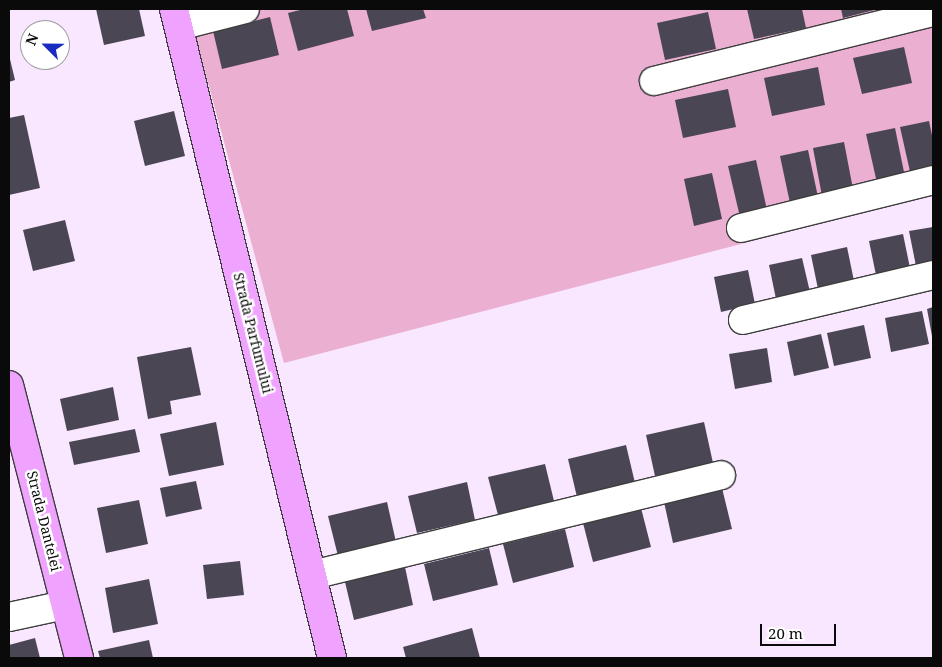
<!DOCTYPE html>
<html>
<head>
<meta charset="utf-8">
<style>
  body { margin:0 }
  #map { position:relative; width:942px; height:667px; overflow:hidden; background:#f9e7ff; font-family:"Noto Serif",serif }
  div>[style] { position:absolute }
  .green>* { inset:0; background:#ebafd2 }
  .building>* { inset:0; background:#4b4653 }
  .roads { filter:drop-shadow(1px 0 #3d3d3d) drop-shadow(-1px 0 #3d3d3d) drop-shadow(0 1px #3d3d3d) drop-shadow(0 -1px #3d3d3d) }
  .street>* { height:28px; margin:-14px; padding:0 14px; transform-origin:14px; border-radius:14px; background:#fff }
  .secondary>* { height:28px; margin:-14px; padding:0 14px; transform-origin:14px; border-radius:14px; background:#f0a2ff }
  span { translate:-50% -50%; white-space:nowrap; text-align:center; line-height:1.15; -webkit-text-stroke:5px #fff; paint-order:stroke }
  .street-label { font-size:14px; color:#0a0a0a }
  .frame { position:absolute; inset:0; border:10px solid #0a0a0a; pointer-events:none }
  .north { position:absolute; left:20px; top:20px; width:50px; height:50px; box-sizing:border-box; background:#fff; border:1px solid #9d9d9d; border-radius:50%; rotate:293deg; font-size:14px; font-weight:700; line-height:20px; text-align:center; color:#0a0a0a }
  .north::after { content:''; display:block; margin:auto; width:18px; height:22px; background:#1a2bc2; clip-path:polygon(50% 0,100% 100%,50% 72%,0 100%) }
  .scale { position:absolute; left:760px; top:624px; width:76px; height:22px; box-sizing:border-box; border:2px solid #0a0a0a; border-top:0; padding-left:6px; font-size:15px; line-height:18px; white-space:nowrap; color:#0a0a0a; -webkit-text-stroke:4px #fff; paint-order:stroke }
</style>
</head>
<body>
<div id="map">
  <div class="green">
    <i style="clip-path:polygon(188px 9px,933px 9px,933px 194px,284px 363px)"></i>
  </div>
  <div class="building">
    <i style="clip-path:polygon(96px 9px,139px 9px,145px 36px,104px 45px)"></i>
    <i style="clip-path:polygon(304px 9px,347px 9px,354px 36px,298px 51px,288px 13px)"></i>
    <i style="clip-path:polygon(366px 9px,423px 9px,426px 18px,372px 31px)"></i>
    <i style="clip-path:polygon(747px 9px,802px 9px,806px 28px,754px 39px)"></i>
    <i style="clip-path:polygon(841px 9px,878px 9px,843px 18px)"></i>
    <i style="clip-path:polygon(708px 12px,716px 49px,665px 60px,657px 23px)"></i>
    <i style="clip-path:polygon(270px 17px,279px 55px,222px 69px,213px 31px)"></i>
    <i style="clip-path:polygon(904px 47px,912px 83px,862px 94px,853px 58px)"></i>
    <i style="clip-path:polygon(9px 55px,15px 80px,9px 82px)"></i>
    <i style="clip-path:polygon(818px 67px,825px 105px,772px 116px,764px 78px)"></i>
    <i style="clip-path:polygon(728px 89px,736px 127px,683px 138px,675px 100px)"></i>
    <i style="clip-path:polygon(174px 111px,185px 156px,145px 166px,134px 121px)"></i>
    <i style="clip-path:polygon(24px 115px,40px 188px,9px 195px,9px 118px)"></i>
    <i style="clip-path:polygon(929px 121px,933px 140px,933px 171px,911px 176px,900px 127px)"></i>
    <i style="clip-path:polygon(895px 128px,905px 177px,877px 183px,866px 134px)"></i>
    <i style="clip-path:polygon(844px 142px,853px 189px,822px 196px,813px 148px)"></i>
    <i style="clip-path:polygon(808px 150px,818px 197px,790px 203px,780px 156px)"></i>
    <i style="clip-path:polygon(756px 160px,767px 210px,740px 217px,728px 166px)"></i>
    <i style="clip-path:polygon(712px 173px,722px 219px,694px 226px,684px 179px)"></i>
    <i style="clip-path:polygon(65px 220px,75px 261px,33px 271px,23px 230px)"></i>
    <i style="clip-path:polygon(933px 227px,933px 263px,916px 266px,909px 231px)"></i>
    <i style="clip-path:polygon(903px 234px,910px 268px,876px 275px,869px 241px)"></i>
    <i style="clip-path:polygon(847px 247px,854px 281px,818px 289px,811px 255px)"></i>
    <i style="clip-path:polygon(802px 258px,810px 292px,776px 299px,769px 265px)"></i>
    <i style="clip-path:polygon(748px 270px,755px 304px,721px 312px,714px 277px)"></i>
    <i style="clip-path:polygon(933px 307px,933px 336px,932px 336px,927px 309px)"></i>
    <i style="clip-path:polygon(922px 311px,929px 344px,891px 352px,885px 318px)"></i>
    <i style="clip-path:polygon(864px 325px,871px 358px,834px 366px,827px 333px)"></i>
    <i style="clip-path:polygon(821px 334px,829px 368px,794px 376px,787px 342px)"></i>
    <i style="clip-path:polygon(191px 347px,201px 395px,170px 401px,172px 414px,148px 419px,137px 357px)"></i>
    <i style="clip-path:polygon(767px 348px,772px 382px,735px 389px,729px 354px)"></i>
    <i style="clip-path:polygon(113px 387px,119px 420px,67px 431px,60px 399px)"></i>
    <i style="clip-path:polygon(216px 422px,224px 465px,169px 476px,160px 434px)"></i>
    <i style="clip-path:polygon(704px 422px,713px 463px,655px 476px,646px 435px)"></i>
    <i style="clip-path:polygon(135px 429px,140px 452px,74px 465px,69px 442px)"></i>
    <i style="clip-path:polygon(626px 445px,635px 483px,577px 497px,568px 459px)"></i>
    <i style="clip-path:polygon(545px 464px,554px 501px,498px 515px,488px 477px)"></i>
    <i style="clip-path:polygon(196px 481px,202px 509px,166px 517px,160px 488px)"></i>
    <i style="clip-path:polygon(467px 482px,475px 520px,417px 533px,408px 496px)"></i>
    <i style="clip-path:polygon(722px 488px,732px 529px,673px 543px,664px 502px)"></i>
    <i style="clip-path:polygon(139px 500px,148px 544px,106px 553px,97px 508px)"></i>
    <i style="clip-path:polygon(387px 502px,396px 542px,338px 556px,328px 516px)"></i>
    <i style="clip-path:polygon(641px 508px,651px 547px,593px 562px,583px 523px)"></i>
    <i style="clip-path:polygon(565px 529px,574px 567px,513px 583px,503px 544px)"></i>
    <i style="clip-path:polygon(489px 548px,498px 585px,433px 601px,424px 564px)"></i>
    <i style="clip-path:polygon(240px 561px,244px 595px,207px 599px,203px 565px)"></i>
    <i style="clip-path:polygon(405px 567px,413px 605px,354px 620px,345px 582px)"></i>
    <i style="clip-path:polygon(149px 579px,158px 624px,113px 633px,105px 588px)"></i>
    <i style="clip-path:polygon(472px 628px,480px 658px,406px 658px,403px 647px)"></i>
    <i style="clip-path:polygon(35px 638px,40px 658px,9px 658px,9px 645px)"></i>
    <i style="clip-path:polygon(149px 640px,153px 658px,100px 658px,98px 651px)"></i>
  </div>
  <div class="roads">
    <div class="street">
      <i style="left:179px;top:26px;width:68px;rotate:-14.4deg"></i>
      <i style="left:654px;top:81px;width:287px;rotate:-13.9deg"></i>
      <i style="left:741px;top:228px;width:198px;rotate:-14deg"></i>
      <i style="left:743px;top:320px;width:195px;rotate:-13.3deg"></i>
      <i style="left:312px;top:575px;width:421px;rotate:-13.7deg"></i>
      <i style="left:9px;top:617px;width:57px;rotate:-12.1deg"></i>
    </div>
    <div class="secondary">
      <i style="left:174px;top:9px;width:668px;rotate:76.32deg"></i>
      <i style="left:9px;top:385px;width:282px;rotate:75.6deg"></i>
    </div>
  </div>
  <div class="street-label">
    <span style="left:253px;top:333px;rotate:76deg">Strada Parfumului</span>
    <span style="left:44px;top:521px;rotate:76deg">Strada Dantelei</span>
  </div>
  <div class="frame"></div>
  <div class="north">N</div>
  <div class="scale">20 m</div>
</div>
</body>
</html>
